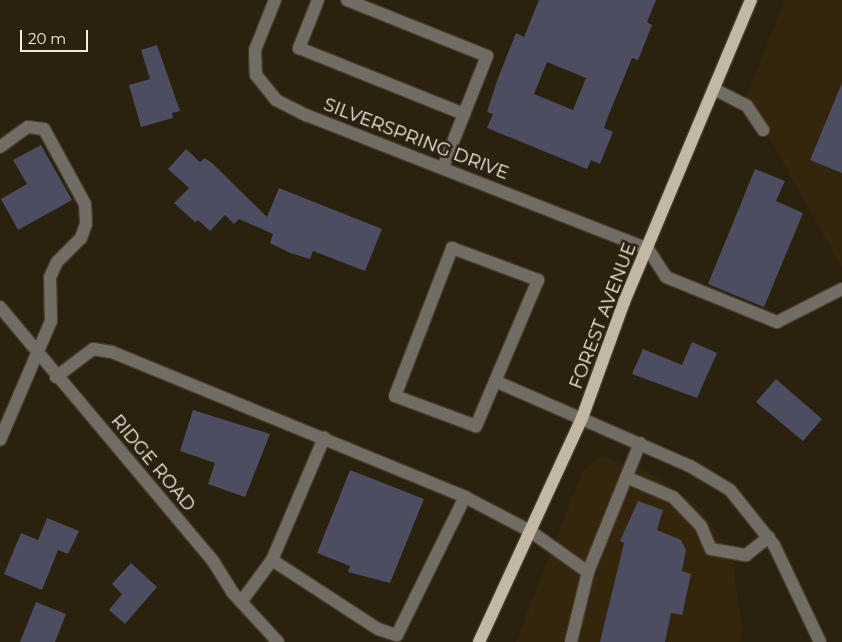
<!DOCTYPE html>
<html>
<head>
<meta charset="utf-8">
<style>
  body { margin:0 }
  #map { position:relative; width:842px; height:642px; overflow:hidden; background:#2b210f; font-family:Montserrat,sans-serif }
  div>[style] { position:absolute }
  .built>* { inset:0; background:#33260d }
  .building>* { inset:0; background:#4c4d61 }
  .roads { filter:drop-shadow(1px 0 #473d2c) drop-shadow(-1px 0 #473d2c) drop-shadow(0 1px #473d2c) drop-shadow(0 -1px #473d2c) }
  .minor>* { height:12px; margin:-6px; padding:0 6px; transform-origin:6px; border-radius:6px; background:#726d64 }
  .major>* { height:12px; margin:-6px; padding:0 6px; transform-origin:6px; border-radius:6px; background:#c3b8a5 }
  span { translate:-50% -50%; white-space:nowrap; text-align:center; line-height:1.15; -webkit-text-stroke:5px #2b210f; paint-order:stroke }
  .street-label { font-size:18px; color:#f2ebe0 }
  .scale { position:absolute; left:20px; top:30px; width:68px; height:22px; box-sizing:border-box; border:2px solid #f2ebe0; border-top:0; padding-left:6px; font-size:15px; line-height:18px; white-space:nowrap; color:#f2ebe0; -webkit-text-stroke:4px #2b210f; paint-order:stroke }
</style>
</head>
<body>
<div id="map">
  <div class="built">
    <i style="clip-path:polygon(785px 0,842px 0,842px 268px,746px 97px)"></i>
    <i style="clip-path:polygon(602px 456px,645px 470px,697px 505px,732px 554px,742px 629px,740px 642px,516px 642px,583px 470px)"></i>
  </div>
  <div class="building">
    <i style="clip-path:polygon(evenodd,539px 0,656px 0,647px 22px,652px 25px,638px 60px,632px 58px,607px 119px,604px 128px,613px 132px,600px 164px,591px 160px,587px 169px,487px 128px,493px 114px,487px 112px,498px 78px,516px 33px,524px 37px,539px 0,547px 62px,586px 78px,573px 110px,534px 94px,547px 62px)"></i>
    <i style="clip-path:polygon(157px 45px,180px 111px,172px 113px,173px 118px,141px 127px,129px 85px,150px 79px,141px 50px)"></i>
    <i style="clip-path:polygon(842px 83px,842px 173px,810px 160px)"></i>
    <i style="clip-path:polygon(41px 145px,72px 200px,18px 230px,1px 199px,27px 184px,13px 160px)"></i>
    <i style="clip-path:polygon(186px 149px,200px 162px,205px 158px,213px 164px,267px 217px,279px 188px,382px 229px,365px 271px,313px 251px,310px 259px,290px 253px,270px 243px,273px 234px,239px 219px,234px 224px,225px 215px,210px 231px,198px 220px,195px 222px,174px 203px,189px 188px,168px 169px)"></i>
    <i style="clip-path:polygon(755px 169px,785px 181px,776px 201px,803px 213px,764px 307px,708px 284px)"></i>
    <i style="clip-path:polygon(692px 342px,717px 353px,697px 398px,632px 374px,643px 349px,682px 365px)"></i>
    <i style="clip-path:polygon(776px 379px,822px 419px,803px 441px,756px 402px)"></i>
    <i style="clip-path:polygon(193px 410px,270px 434px,245px 497px,208px 484px,215px 463px,180px 451px)"></i>
    <i style="clip-path:polygon(350px 470px,424px 499px,390px 583px,348px 572px,350px 566px,317px 553px)"></i>
    <i style="clip-path:polygon(638px 501px,663px 510px,657px 530px,681px 540px,686px 550px,682px 571px,691px 574px,682px 615px,671px 613px,665px 642px,600px 642px,624px 543px,620px 541px)"></i>
    <i style="clip-path:polygon(47px 518px,79px 531px,68px 554px,58px 550px,42px 590px,4px 574px,21px 533px,38px 540px)"></i>
    <i style="clip-path:polygon(131px 563px,157px 587px,125px 624px,109px 610px,122px 594px,112px 584px)"></i>
    <i style="clip-path:polygon(36px 602px,66px 614px,55px 642px,20px 642px)"></i>
  </div>
  <div class="roads">
    <div class="minor">
      <i style="left:275px;top:0;width:54px;rotate:111.8deg"></i>
      <i style="left:255px;top:50px;width:25px;rotate:88deg"></i>
      <i style="left:256px;top:75px;width:32px;rotate:51deg"></i>
      <i style="left:276px;top:100px;width:34px;rotate:27deg"></i>
      <i style="left:306px;top:115px;width:367px;rotate:21.4deg"></i>
      <i style="left:648px;top:249px;width:33px;rotate:57deg"></i>
      <i style="left:666px;top:277px;width:120px;rotate:22.1deg"></i>
      <i style="left:777px;top:322px;width:73px;rotate:-26.9deg"></i>
      <i style="left:318px;top:0;width:52px;rotate:111.6deg"></i>
      <i style="left:299px;top:48px;width:178px;rotate:21.8deg"></i>
      <i style="left:347px;top:0;width:151px;rotate:21.8deg"></i>
      <i style="left:487px;top:56px;width:119px;rotate:111.6deg"></i>
      <i style="left:714px;top:89px;width:37px;rotate:27deg"></i>
      <i style="left:747px;top:106px;width:29px;rotate:56deg"></i>
      <i style="left:0;top:147px;width:34px;rotate:-36deg"></i>
      <i style="left:28px;top:127px;width:16px;rotate:7deg"></i>
      <i style="left:44px;top:129px;width:85px;rotate:61.3deg"></i>
      <i style="left:85px;top:204px;width:20px;rotate:87deg"></i>
      <i style="left:86px;top:224px;width:15px;rotate:110deg"></i>
      <i style="left:81px;top:238px;width:34px;rotate:135deg"></i>
      <i style="left:57px;top:262px;width:17px;rotate:115deg"></i>
      <i style="left:50px;top:277px;width:44px;rotate:88.7deg"></i>
      <i style="left:51px;top:321px;width:129px;rotate:113.2deg"></i>
      <i style="left:452px;top:248px;width:92px;rotate:20.4deg"></i>
      <i style="left:538px;top:280px;width:159px;rotate:113deg"></i>
      <i style="left:476px;top:426px;width:86px;rotate:-159.7deg"></i>
      <i style="left:395px;top:396px;width:159px;rotate:-68.9deg"></i>
      <i style="left:0;top:307px;width:331px;rotate:50deg"></i>
      <i style="left:213px;top:561px;width:36px;rotate:58deg"></i>
      <i style="left:232px;top:592px;width:68px;rotate:47.4deg"></i>
      <i style="left:56px;top:377px;width:46px;rotate:-37.1deg"></i>
      <i style="left:93px;top:349px;width:19px;rotate:9deg"></i>
      <i style="left:112px;top:352px;width:382px;rotate:22.3deg"></i>
      <i style="left:465px;top:497px;width:73px;rotate:27.6deg"></i>
      <i style="left:530px;top:531px;width:71px;rotate:35.3deg"></i>
      <i style="left:588px;top:572px;width:72px;rotate:103.7deg"></i>
      <i style="left:495px;top:381px;width:213px;rotate:23.6deg"></i>
      <i style="left:690px;top:466px;width:47px;rotate:31deg"></i>
      <i style="left:730px;top:490px;width:70px;rotate:51.3deg"></i>
      <i style="left:774px;top:545px;width:107px;rotate:64.6deg"></i>
      <i style="left:626px;top:477px;width:51px;rotate:23.1deg"></i>
      <i style="left:673px;top:497px;width:40px;rotate:46deg"></i>
      <i style="left:701px;top:526px;width:25px;rotate:67deg"></i>
      <i style="left:711px;top:549px;width:36px;rotate:10deg"></i>
      <i style="left:746px;top:555px;width:29px;rotate:-38deg"></i>
      <i style="left:272px;top:560px;width:126px;rotate:33.1deg"></i>
      <i style="left:378px;top:629px;width:20px;rotate:18deg"></i>
      <i style="left:397px;top:635px;width:154px;rotate:-63.8deg"></i>
      <i style="left:588px;top:572px;width:139px;rotate:-68deg"></i>
      <i style="left:241px;top:602px;width:52px;rotate:-53.6deg"></i>
      <i style="left:272px;top:560px;width:133px;rotate:-66.9deg"></i>
    </div>
    <div class="major">
      <i style="left:479px;top:642px;width:247px;rotate:-65.3deg"></i>
      <i style="left:582px;top:418px;width:123px;rotate:-70.1deg"></i>
      <i style="left:624px;top:302px;width:328px;rotate:-67.2deg"></i>
    </div>
  </div>
  <div class="street-label">
    <span style="left:416px;top:139px;rotate:21deg">SILVERSPRING DRIVE</span>
    <span style="left:603px;top:316px;rotate:-69deg">FOREST AVENUE</span>
    <span style="left:153px;top:463px;rotate:50deg">RIDGE ROAD</span>
  </div>
  <div class="scale">20 m</div>
</div>
</body>
</html>
